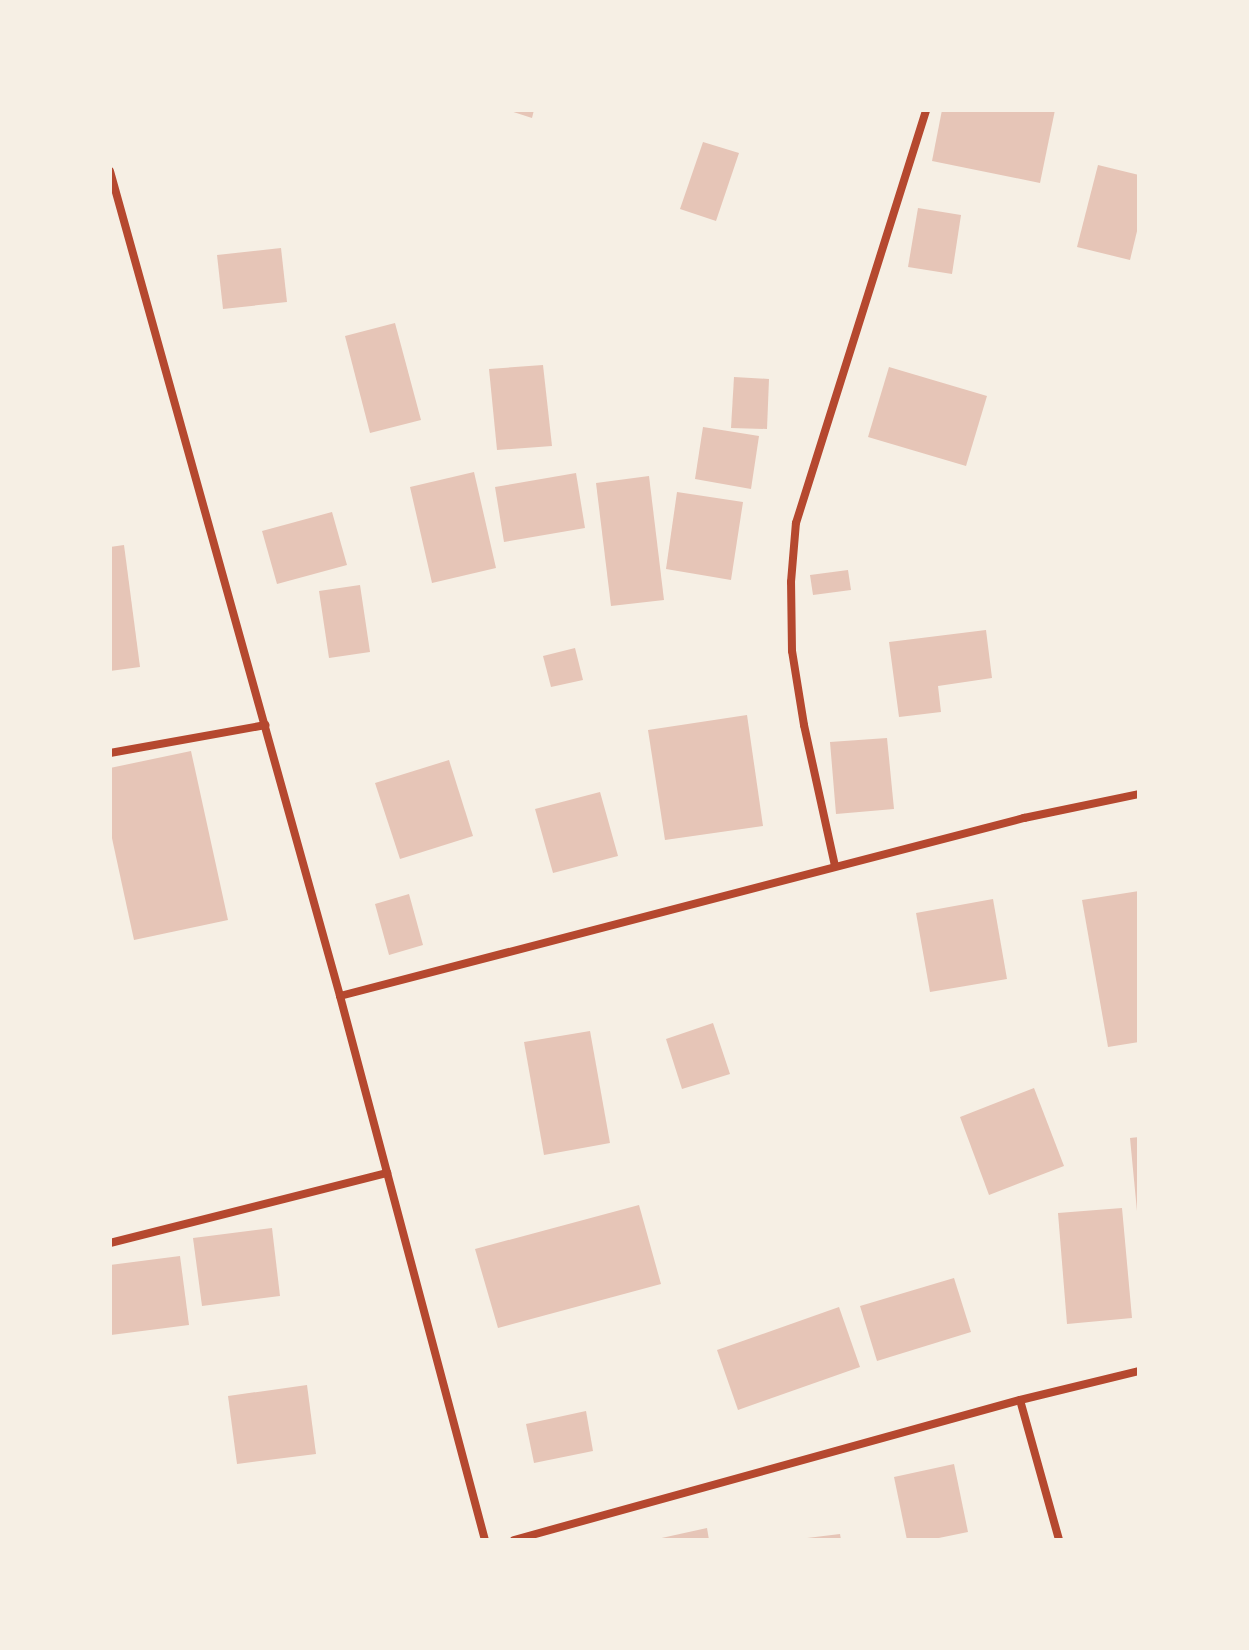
<!DOCTYPE html>
<html>
<head>
<meta charset="utf-8">
<style>
  body { margin:0 }
  #map { position:relative; width:1249px; height:1650px; overflow:hidden; background:#f6efe4; font-family:Bitter,serif }
  div>[style] { position:absolute }
  .building>* { inset:0; background:#e6c5b7 }
  .minor>* { height:8px; margin:-4px; padding:0 4px; transform-origin:4px; border-radius:4px; background:#b5482f }
  span { translate:-50% -50%; white-space:nowrap; text-align:center; line-height:1.15; -webkit-text-stroke:8px #f6efe4; paint-order:stroke }
  .frame { position:absolute; inset:0; border:112px solid #f6efe4; pointer-events:none }
</style>
</head>
<body>
<div id="map">
  <div class="building">
    <i style="clip-path:polygon(507px 110px,534px 110px,532px 118px)"></i>
    <i style="clip-path:polygon(942px 110px,1055px 110px,1040px 183px,932px 161px)"></i>
    <i style="clip-path:polygon(703px 142px,739px 153px,716px 221px,680px 209px)"></i>
    <i style="clip-path:polygon(1098px 165px,1139px 175px,1139px 223px,1130px 260px,1077px 247px)"></i>
    <i style="clip-path:polygon(918px 208px,961px 215px,952px 274px,908px 267px)"></i>
    <i style="clip-path:polygon(281px 248px,287px 302px,223px 309px,217px 255px)"></i>
    <i style="clip-path:polygon(395px 323px,421px 420px,370px 433px,345px 336px)"></i>
    <i style="clip-path:polygon(543px 365px,552px 446px,497px 450px,489px 369px)"></i>
    <i style="clip-path:polygon(889px 367px,987px 396px,966px 466px,868px 437px)"></i>
    <i style="clip-path:polygon(734px 377px,769px 379px,767px 429px,731px 428px)"></i>
    <i style="clip-path:polygon(703px 427px,759px 436px,751px 489px,695px 479px)"></i>
    <i style="clip-path:polygon(474px 472px,496px 568px,432px 583px,410px 487px)"></i>
    <i style="clip-path:polygon(576px 473px,585px 528px,504px 542px,495px 487px)"></i>
    <i style="clip-path:polygon(649px 476px,664px 600px,611px 606px,596px 483px)"></i>
    <i style="clip-path:polygon(677px 492px,743px 502px,731px 580px,666px 569px)"></i>
    <i style="clip-path:polygon(332px 512px,347px 565px,277px 584px,262px 531px)"></i>
    <i style="clip-path:polygon(124px 545px,140px 667px,110px 671px,110px 547px)"></i>
    <i style="clip-path:polygon(848px 570px,851px 590px,813px 595px,810px 575px)"></i>
    <i style="clip-path:polygon(360px 585px,370px 652px,329px 658px,319px 591px)"></i>
    <i style="clip-path:polygon(986px 630px,992px 678px,938px 686px,941px 712px,899px 717px,889px 642px)"></i>
    <i style="clip-path:polygon(575px 648px,583px 680px,551px 687px,543px 656px)"></i>
    <i style="clip-path:polygon(747px 715px,763px 826px,665px 840px,648px 730px)"></i>
    <i style="clip-path:polygon(887px 738px,894px 809px,836px 814px,830px 742px)"></i>
    <i style="clip-path:polygon(191px 751px,228px 920px,134px 940px,110px 829px,110px 768px)"></i>
    <i style="clip-path:polygon(449px 760px,473px 836px,400px 859px,375px 783px)"></i>
    <i style="clip-path:polygon(600px 792px,618px 856px,553px 873px,535px 809px)"></i>
    <i style="clip-path:polygon(1139px 891px,1139px 1042px,1108px 1047px,1082px 900px)"></i>
    <i style="clip-path:polygon(409px 894px,423px 945px,389px 955px,375px 904px)"></i>
    <i style="clip-path:polygon(993px 899px,1007px 979px,930px 992px,916px 913px)"></i>
    <i style="clip-path:polygon(713px 1023px,730px 1074px,682px 1089px,666px 1039px)"></i>
    <i style="clip-path:polygon(590px 1031px,610px 1143px,544px 1155px,524px 1042px)"></i>
    <i style="clip-path:polygon(1034px 1088px,1064px 1166px,989px 1195px,960px 1117px)"></i>
    <i style="clip-path:polygon(1139px 1137px,1139px 1211px,1137px 1211px,1130px 1138px)"></i>
    <i style="clip-path:polygon(639px 1205px,661px 1284px,498px 1328px,475px 1249px)"></i>
    <i style="clip-path:polygon(1122px 1208px,1132px 1318px,1067px 1324px,1058px 1213px)"></i>
    <i style="clip-path:polygon(272px 1228px,280px 1296px,202px 1306px,193px 1238px)"></i>
    <i style="clip-path:polygon(180px 1256px,189px 1325px,111px 1335px,110px 1265px)"></i>
    <i style="clip-path:polygon(954px 1278px,971px 1332px,877px 1361px,860px 1306px)"></i>
    <i style="clip-path:polygon(839px 1307px,860px 1367px,738px 1410px,717px 1350px)"></i>
    <i style="clip-path:polygon(307px 1385px,316px 1454px,237px 1464px,228px 1396px)"></i>
    <i style="clip-path:polygon(586px 1411px,593px 1451px,534px 1463px,526px 1424px)"></i>
    <i style="clip-path:polygon(954px 1464px,968px 1532px,929px 1540px,907px 1540px,894px 1477px)"></i>
    <i style="clip-path:polygon(707px 1528px,709px 1540px,657px 1540px,657px 1539px)"></i>
    <i style="clip-path:polygon(840px 1534px,841px 1540px,807px 1540px,807px 1538px)"></i>
  </div>
  <div class="minor">
    <i style="left:110px;top:171px;width:856px;rotate:74.42deg"></i>
    <i style="left:340px;top:996px;width:563px;rotate:75.08deg"></i>
    <i style="left:110px;top:753px;width:158px;rotate:-10.2deg"></i>
    <i style="left:835px;top:866px;width:144px;rotate:-102.4deg"></i>
    <i style="left:804px;top:725px;width:75px;rotate:-99.2deg"></i>
    <i style="left:792px;top:651px;width:69px;rotate:-90.8deg"></i>
    <i style="left:791px;top:582px;width:59px;rotate:-85.2deg"></i>
    <i style="left:796px;top:523px;width:433px;rotate:-72.5deg"></i>
    <i style="left:340px;top:996px;width:707px;rotate:-14.59deg"></i>
    <i style="left:1024px;top:818px;width:117px;rotate:-11.8deg"></i>
    <i style="left:110px;top:1243px;width:286px;rotate:-14.2deg"></i>
    <i style="left:1020px;top:1400px;width:145px;rotate:74.4deg"></i>
    <i style="left:514px;top:1540px;width:525px;rotate:-15.47deg"></i>
    <i style="left:1020px;top:1400px;width:122px;rotate:-13.7deg"></i>
  </div>
  <div class="frame"></div>
</div>
</body>
</html>
